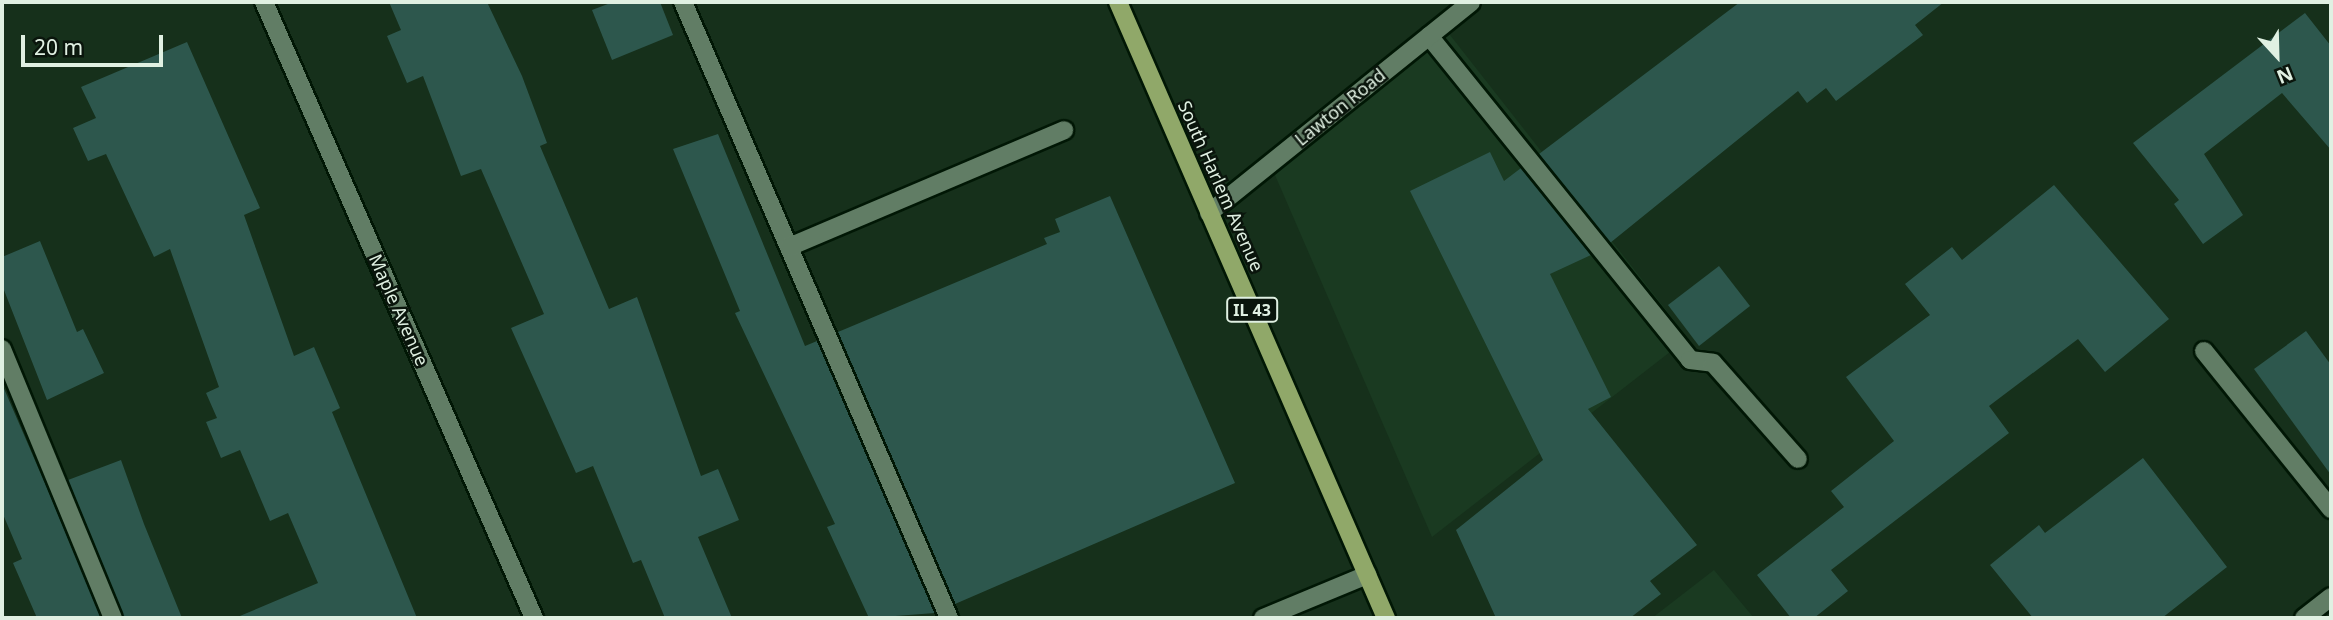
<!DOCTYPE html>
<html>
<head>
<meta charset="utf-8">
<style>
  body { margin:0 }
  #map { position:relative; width:2333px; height:620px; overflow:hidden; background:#16301b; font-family:"Noto Sans",sans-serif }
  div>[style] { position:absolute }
  .built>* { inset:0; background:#1a3a21 }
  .building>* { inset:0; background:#2d574d }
  .roads { filter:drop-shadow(2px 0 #011705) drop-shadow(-2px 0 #011705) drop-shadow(0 2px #011705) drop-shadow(0 -2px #011705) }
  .service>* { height:18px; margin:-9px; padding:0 9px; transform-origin:9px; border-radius:9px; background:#617d65 }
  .minor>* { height:18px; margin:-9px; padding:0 9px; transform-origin:9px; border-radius:9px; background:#617d65 }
  .primary>* { height:18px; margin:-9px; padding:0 9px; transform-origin:9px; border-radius:9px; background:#90a869 }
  span { translate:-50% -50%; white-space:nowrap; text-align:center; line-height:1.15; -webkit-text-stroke:5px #0a150c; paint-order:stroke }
  .shield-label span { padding:2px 5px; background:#0a150c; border:2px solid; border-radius:5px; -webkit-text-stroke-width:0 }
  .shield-label { font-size:16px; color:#e0f0e2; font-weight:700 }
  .street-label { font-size:18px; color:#e0f0e2 }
  .frame { position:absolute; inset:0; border:4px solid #e0f0e2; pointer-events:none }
  .north { position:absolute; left:2242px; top:21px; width:70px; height:70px; -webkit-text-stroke:5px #0a150c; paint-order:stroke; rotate:158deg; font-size:19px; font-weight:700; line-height:28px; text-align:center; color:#e0f0e2 }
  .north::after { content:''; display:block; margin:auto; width:24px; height:32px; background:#e0f0e2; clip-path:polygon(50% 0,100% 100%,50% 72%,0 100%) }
  .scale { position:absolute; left:21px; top:35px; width:142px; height:32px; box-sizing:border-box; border:4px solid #e0f0e2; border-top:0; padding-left:9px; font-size:21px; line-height:24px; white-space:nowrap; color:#e0f0e2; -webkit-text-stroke:5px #0a150c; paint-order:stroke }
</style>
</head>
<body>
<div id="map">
  <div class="built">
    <i style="clip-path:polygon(1439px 21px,1688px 338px,1432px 537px,1268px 159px)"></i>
    <i style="clip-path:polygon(1714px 570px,1754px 618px,1652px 618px)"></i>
  </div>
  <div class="building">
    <i style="clip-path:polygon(389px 2px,487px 2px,522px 76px,547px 143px,540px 146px,609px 309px,637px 297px,701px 476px,718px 469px,739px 520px,698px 537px,732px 618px,665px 618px,641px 560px,633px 563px,593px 466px,576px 473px,511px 328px,544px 314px,481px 169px,461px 176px,423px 76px,407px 83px,387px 36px,401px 30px)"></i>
    <i style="clip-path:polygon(613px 2px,660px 2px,673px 35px,612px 60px,592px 10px)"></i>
    <i style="clip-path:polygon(1740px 2px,1944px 2px,1915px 25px,1923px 35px,1836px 101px,1826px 88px,1807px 103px,1798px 91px,1610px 243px,1539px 154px)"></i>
    <i style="clip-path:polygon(2305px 13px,2331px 46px,2331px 150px,2282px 93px,2204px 154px,2243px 215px,2203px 244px,2174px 204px,2179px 200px,2133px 143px)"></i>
    <i style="clip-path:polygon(187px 42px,260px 208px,244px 215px,294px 356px,314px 347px,340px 408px,332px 412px,417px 618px,235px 618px,318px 583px,288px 513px,270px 521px,240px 450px,221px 458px,206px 422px,217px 418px,206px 393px,219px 387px,170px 249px,154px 257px,106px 154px,88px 161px,73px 128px,96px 118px,81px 87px)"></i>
    <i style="clip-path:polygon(718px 134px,805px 346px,817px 341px,935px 613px,869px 618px,827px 527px,835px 524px,735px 313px,740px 311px,673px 149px)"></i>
    <i style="clip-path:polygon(1490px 152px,1504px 181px,1521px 168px,1591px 255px,1550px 274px,1611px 397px,1588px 409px,1697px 545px,1650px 581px,1661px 594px,1630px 618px,1496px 618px,1456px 530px,1543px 460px,1410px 191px)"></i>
    <i style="clip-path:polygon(2054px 185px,2169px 319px,2105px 372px,2078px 339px,1989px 406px,2009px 433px,1831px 570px,1848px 591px,1814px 618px,1791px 618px,1757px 575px,1844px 507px,1831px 491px,1894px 441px,1846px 377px,1930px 315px,1905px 284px,1952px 247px,1962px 260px)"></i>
    <i style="clip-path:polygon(1110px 196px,1235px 483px,955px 604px,838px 332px,1047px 244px,1044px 238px,1060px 232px,1055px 219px)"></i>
    <i style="clip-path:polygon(40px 241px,77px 332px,83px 329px,104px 373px,47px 400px,2px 285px,2px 257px)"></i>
    <i style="clip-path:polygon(1719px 266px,1750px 306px,1699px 346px,1668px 305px)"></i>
    <i style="clip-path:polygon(2306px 331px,2331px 365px,2331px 475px,2254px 369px)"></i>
    <i style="clip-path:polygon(2px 384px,47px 488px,101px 618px,37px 618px,13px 563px,22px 559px,2px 512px)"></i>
    <i style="clip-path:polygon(2143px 458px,2227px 567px,2162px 618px,2033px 618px,1990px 565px,2039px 525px,2045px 533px)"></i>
    <i style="clip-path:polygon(121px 460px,144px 524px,182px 618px,124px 618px,68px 480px)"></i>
  </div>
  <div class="roads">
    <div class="service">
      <i style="left:683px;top:2px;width:671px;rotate:66.64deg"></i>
      <i style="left:1429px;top:36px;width:416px;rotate:51.1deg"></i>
      <i style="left:1690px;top:360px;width:23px;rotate:7deg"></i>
      <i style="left:1713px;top:363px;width:128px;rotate:48.5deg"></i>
      <i style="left:789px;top:247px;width:299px;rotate:-23deg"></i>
      <i style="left:2px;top:349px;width:291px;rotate:67.6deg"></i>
      <i style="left:2204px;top:351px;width:203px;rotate:51.2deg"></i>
      <i style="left:1263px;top:618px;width:113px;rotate:-22.5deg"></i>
    </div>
    <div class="minor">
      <i style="left:264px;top:2px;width:673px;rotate:66.33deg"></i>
      <i style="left:1209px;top:213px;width:336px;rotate:-38.8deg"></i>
      <i style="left:2304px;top:618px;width:34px;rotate:-38deg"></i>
    </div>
    <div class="primary">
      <i style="left:1118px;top:2px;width:672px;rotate:66.49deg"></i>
    </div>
  </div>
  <div class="shield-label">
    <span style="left:1252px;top:310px">IL 43</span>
  </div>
  <div class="street-label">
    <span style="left:1340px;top:107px;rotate:-39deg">Lawton Road</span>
    <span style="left:1221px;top:186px;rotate:66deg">South Harlem Avenue</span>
    <span style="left:399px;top:310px;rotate:66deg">Maple Avenue</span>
  </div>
  <div class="frame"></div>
  <div class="north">N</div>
  <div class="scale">20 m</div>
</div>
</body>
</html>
